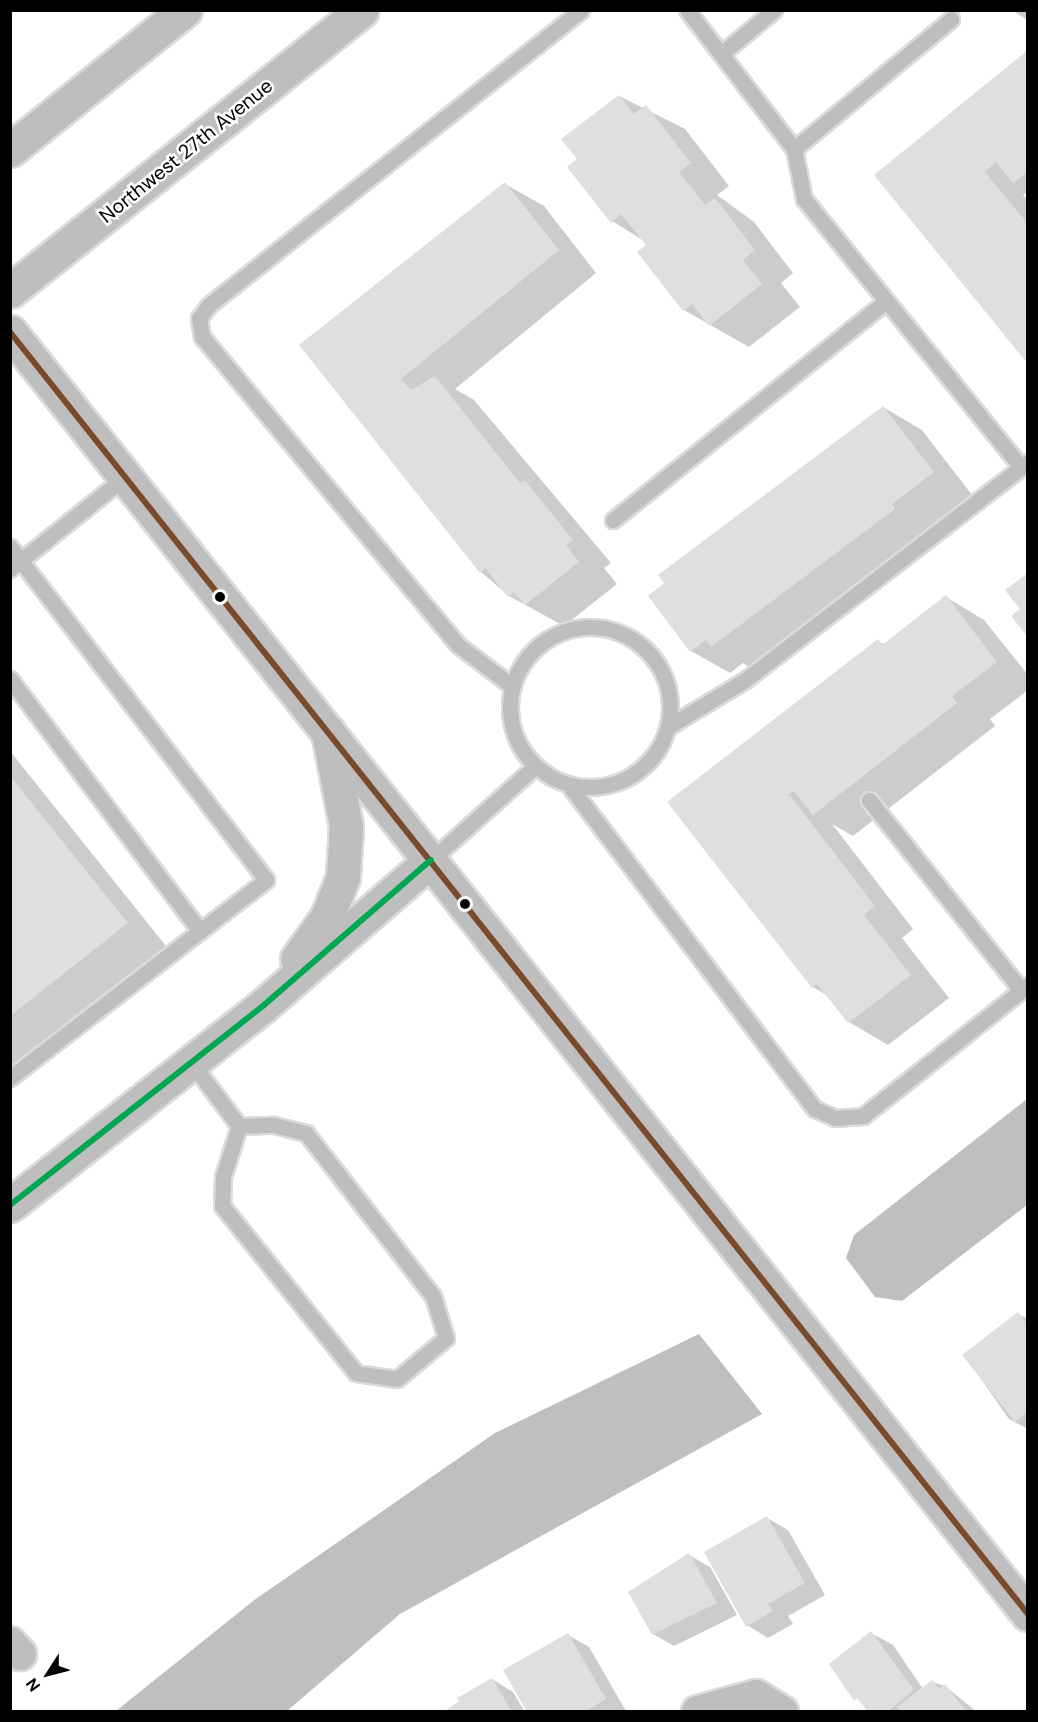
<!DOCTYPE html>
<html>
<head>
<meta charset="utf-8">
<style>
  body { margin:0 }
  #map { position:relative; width:1038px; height:1722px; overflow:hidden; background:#fff; font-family:"DM Sans",sans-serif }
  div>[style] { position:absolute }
  .water>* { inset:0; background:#bfbfbf }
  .shadow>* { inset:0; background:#0003 }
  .building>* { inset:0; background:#dfdfdf }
  .roads { filter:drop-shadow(2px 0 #dbdbdb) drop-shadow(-2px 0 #dbdbdb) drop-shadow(0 2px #dbdbdb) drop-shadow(0 -2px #dbdbdb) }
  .service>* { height:15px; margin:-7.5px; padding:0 7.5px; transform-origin:7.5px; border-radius:7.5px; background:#bebebe }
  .service>.ring { margin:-7.5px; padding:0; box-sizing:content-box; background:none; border:15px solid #bebebe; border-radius:50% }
  .minor>* { height:32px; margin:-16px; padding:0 16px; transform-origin:16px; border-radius:16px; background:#bebebe }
  .tertiary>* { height:33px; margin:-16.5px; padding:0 16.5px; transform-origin:16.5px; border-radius:16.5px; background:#bebebe }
  .primary>* { height:33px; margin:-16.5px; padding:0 16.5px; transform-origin:16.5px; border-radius:16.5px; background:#bebebe }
  .bus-1>* { height:6px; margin:-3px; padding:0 3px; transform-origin:3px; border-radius:3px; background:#7a4b2a }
  .bus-2>* { height:6px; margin:-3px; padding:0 3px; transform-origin:3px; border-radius:3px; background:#00a651 }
  .dots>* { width:16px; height:16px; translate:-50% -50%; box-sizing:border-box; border:3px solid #fff; border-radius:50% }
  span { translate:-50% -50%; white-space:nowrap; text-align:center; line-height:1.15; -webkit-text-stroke:5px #fff; paint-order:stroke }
  .street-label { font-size:20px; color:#000 }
  .frame { position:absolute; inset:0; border:12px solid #000; pointer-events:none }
  .north { position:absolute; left:18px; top:1644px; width:60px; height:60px; -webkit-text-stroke:4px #fff; paint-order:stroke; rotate:234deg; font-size:16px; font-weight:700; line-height:24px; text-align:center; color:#000 }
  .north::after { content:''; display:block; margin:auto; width:21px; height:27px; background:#000; clip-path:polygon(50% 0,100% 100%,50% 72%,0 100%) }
</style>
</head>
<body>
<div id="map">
  <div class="water">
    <i style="clip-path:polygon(1027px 1099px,1027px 1205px,902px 1301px,875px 1297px,846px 1258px,854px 1235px)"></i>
    <i style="clip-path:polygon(699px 1334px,762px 1414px,400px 1614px,287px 1711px,116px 1711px,253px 1601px,495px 1433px)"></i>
  </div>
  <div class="shadow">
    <i style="clip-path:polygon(1012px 10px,1028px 10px,1028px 19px,1024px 18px)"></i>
    <i style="clip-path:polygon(1028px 51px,1028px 191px,1023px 195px,1028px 200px,1028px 362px,876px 175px)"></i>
    <i style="clip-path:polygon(619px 96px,685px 129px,729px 186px,717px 195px,754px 222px,793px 273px,781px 283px,800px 307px,749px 347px,684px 310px,643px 240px,612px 221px,579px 159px)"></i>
    <i style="clip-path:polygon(505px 184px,544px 206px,596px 273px,455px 389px,474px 400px,611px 563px,604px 568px,617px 584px,564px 626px,509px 596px,481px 572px,301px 346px)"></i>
    <i style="clip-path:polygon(883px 407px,922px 430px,972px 495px,929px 527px,933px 531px,751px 668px,743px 663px,730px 673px,691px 651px)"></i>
    <i style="clip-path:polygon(946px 597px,984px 620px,1028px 675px,1028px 690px,990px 719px,995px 726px,853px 836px,832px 824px,913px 929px,902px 938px,949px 998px,888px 1045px,849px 1022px,828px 996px,813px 987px,670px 803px,878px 641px,885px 645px)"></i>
    <i style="clip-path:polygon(10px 751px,166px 946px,10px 1069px)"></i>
    <i style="clip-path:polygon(1018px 1314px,1028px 1319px,1028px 1429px,1009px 1419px,964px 1355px)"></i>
    <i style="clip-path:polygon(767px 1518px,788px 1530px,825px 1595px,788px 1616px,793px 1624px,768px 1638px,747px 1625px)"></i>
    <i style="clip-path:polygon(689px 1555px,710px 1567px,737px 1615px,674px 1646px,653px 1634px)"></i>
    <i style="clip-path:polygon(871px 1633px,893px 1645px,923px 1689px,932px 1682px,945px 1686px,977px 1712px,869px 1712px,831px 1664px)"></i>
    <i style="clip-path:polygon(568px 1635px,589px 1647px,626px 1711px,528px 1712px)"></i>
    <i style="clip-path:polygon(492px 1679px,513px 1692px,525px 1712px,444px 1712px)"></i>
  </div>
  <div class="building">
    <i style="clip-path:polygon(1028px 50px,1028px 172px,1013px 183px,996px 162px,985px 172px,1028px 224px,1028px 364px,874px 175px)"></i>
    <i style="clip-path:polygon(619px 95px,634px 114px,646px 105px,691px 163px,679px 172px,705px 205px,715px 198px,755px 250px,743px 260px,762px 284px,709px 326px,692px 304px,683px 311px,637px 252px,646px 245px,621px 214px,611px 223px,567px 167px,577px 159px,561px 139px)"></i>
    <i style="clip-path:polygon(505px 182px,559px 250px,401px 379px,411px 390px,435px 376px,520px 483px,525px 480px,573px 540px,566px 545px,579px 562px,525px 605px,514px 592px,508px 597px,485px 568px,480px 573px,299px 345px)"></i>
    <i style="clip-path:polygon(883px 406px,934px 472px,892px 504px,895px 509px,711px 647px,706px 640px,690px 652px,648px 596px,664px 583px,658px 575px)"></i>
    <i style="clip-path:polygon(1028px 573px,1028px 637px,1011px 616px,1020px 609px,1005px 590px)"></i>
    <i style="clip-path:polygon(946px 595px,997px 662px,952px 696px,957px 703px,813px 815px,794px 791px,789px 794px,875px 906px,864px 915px,911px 975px,848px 1023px,817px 984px,812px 988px,667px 802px,878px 639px,882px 645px)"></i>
    <i style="clip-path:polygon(10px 776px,128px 923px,10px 1016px)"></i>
    <i style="clip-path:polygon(1018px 1312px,1028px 1325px,1028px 1412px,1015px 1422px,962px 1355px)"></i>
    <i style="clip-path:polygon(767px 1516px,805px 1583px,768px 1604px,773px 1611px,746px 1627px,704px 1552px)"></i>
    <i style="clip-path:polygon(689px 1553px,717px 1603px,652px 1635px,628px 1592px)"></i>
    <i style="clip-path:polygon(871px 1631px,914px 1690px,887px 1712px,868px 1712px,857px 1698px,854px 1701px,829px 1664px)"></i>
    <i style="clip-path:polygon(568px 1633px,606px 1699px,584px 1712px,527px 1712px,503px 1670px)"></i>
    <i style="clip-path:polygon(492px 1678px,512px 1712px,443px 1712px,460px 1702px,457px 1698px)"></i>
    <i style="clip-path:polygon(932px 1680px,939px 1689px,945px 1684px,967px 1712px,901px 1712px,897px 1707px)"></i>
  </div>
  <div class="roads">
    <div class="service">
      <i style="left:687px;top:10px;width:175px;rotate:52.4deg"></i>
      <i style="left:794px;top:149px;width:51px;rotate:78.7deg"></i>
      <i style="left:804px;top:199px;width:345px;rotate:51deg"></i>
      <i style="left:721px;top:54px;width:69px;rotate:-39.7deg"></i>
      <i style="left:794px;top:149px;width:204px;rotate:-39.6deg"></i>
      <i style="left:613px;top:520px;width:350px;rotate:-38.7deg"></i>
      <i style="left:10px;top:547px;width:420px;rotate:52.4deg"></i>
      <i style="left:266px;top:880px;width:324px;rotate:142.3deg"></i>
      <i style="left:10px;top:569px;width:149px;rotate:-38.7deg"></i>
      <i class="ring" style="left:510px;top:627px;width:145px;height:145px"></i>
      <i style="left:10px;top:679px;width:316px;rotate:53deg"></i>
      <i style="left:512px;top:686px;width:68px;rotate:-142.8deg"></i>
      <i style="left:458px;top:645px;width:400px;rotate:-129.7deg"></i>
      <i style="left:202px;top:337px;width:19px;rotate:-99deg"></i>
      <i style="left:199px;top:318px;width:16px;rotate:-52deg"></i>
      <i style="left:209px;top:305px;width:475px;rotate:-38.4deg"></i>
      <i style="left:671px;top:725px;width:87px;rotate:-31.3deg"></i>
      <i style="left:745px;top:680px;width:357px;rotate:-37.6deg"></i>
      <i style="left:571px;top:788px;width:403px;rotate:52.8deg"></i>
      <i style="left:815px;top:1109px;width:22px;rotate:24deg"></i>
      <i style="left:835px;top:1118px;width:28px;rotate:-4deg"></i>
      <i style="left:863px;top:1116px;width:211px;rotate:-38.4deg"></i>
      <i style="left:869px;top:800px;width:243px;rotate:51.3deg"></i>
      <i style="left:431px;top:860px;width:137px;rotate:-42deg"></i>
      <i style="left:191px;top:1062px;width:80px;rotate:53.1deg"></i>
      <i style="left:274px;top:1125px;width:33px;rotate:14deg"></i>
      <i style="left:306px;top:1133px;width:207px;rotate:52.1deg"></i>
      <i style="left:433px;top:1296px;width:44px;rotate:72.8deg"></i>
      <i style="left:446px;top:1338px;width:64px;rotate:140.1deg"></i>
      <i style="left:397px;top:1379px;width:41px;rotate:-171.7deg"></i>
      <i style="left:356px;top:1373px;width:214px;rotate:-128.7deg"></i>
      <i style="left:222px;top:1206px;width:29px;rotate:-88deg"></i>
      <i style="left:223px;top:1177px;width:53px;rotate:-72.6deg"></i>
      <i style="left:239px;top:1126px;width:35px;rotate:-2deg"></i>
    </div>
    <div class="minor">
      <i style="left:10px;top:1643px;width:15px;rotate:48deg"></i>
      <i style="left:698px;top:1712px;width:60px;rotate:-15.4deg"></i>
      <i style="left:756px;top:1696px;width:31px;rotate:32deg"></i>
    </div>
    <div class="tertiary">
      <i style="left:10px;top:332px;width:1637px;rotate:51.55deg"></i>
      <i style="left:297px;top:959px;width:52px;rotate:-54.5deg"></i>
      <i style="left:327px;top:917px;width:43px;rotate:-68.2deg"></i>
      <i style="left:343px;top:877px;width:51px;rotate:-86.6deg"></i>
      <i style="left:346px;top:826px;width:96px;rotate:-100.8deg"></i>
      <i style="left:10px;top:1205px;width:323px;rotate:-38.2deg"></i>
      <i style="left:264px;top:1005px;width:221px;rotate:-41deg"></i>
    </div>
    <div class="primary">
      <i style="left:10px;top:150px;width:224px;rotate:-38.7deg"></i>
      <i style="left:10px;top:291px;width:450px;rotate:-38.6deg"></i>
    </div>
  </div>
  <div class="bus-1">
    <i style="left:10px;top:332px;width:1637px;rotate:51.55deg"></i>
  </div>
  <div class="bus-2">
    <i style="left:10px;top:1205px;width:323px;rotate:-38.2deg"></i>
    <i style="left:264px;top:1005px;width:221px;rotate:-41deg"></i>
  </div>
  <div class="dots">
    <i style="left:220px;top:597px;background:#000"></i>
    <i style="left:465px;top:904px;background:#000"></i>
  </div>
  <div class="street-label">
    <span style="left:186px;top:151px;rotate:-39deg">Northwest 27th Avenue</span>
  </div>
  <div class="frame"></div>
  <div class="north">N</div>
</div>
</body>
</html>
